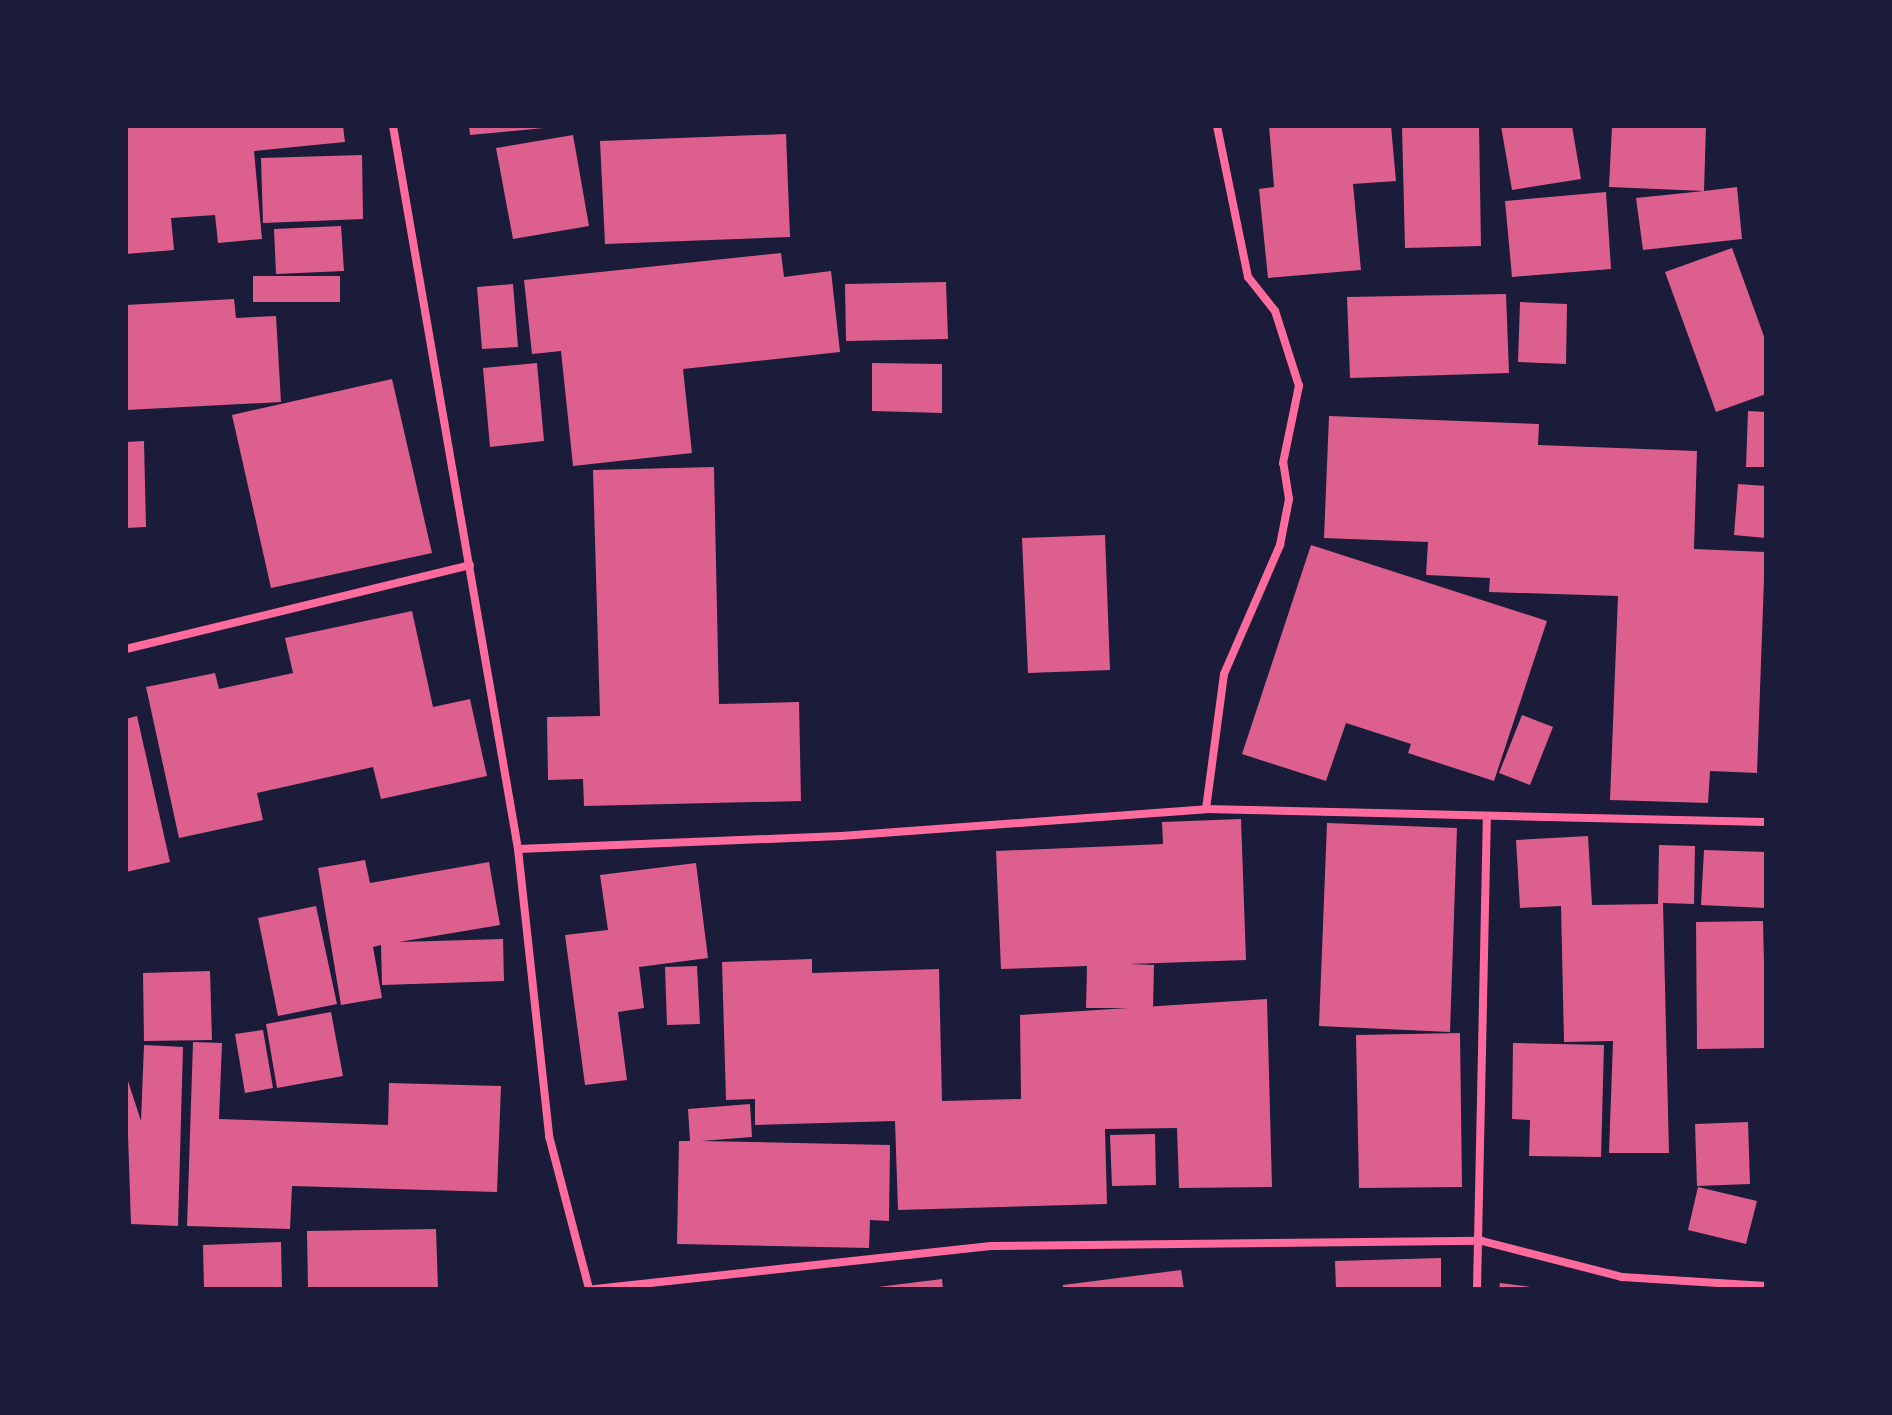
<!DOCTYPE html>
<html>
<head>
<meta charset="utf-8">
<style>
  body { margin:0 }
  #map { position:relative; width:1892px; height:1415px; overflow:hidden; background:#1b1b3a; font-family:"DM Sans",sans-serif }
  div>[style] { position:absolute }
  .building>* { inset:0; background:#dd5f8e }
  .minor>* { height:8px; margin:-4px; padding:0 4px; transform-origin:4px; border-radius:4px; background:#ff6b9d }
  span { translate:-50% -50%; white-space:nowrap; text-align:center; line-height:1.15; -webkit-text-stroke:8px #1b1b3a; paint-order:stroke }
  .frame { position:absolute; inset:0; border:128px solid #1b1b3a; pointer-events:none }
</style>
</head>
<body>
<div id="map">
  <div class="building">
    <i style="clip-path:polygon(126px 126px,343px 126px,345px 142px,254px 151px,262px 239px,218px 243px,215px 215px,171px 218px,174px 250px,126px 254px)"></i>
    <i style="clip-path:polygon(469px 126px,544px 126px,544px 128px,470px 135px)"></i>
    <i style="clip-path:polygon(1269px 126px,1391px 126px,1396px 181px,1353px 184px,1361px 270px,1268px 278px,1259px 189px,1274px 187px)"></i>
    <i style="clip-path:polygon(1402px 126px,1479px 126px,1481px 246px,1405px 248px)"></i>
    <i style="clip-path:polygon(1501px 126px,1572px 126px,1581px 179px,1512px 190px)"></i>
    <i style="clip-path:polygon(1612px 126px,1706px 126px,1704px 191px,1737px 187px,1742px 239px,1643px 250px,1636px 198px,1704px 191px,1609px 187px)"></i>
    <i style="clip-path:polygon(786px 134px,790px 237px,605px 244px,600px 141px)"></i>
    <i style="clip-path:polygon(573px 135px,589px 226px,513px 239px,496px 148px)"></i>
    <i style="clip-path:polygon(362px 155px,363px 219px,263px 223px,261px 158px)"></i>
    <i style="clip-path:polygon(1606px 192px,1611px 269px,1512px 277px,1505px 201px)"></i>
    <i style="clip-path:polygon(341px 226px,344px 271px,276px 274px,274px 229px)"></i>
    <i style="clip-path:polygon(1732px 248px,1766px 342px,1766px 394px,1716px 412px,1665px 272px)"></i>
    <i style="clip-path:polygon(781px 253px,784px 277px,831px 271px,840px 352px,683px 369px,692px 453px,573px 466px,561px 351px,532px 354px,524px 280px)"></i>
    <i style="clip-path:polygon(253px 276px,340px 276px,340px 302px,253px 302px)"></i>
    <i style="clip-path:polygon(946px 282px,948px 339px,846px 341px,845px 284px)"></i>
    <i style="clip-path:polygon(513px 284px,518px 347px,482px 349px,477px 287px)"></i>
    <i style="clip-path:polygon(1506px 294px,1509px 373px,1350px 378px,1347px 297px)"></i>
    <i style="clip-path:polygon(234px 299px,236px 318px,276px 316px,281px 402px,126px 410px,126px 305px)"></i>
    <i style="clip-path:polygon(1520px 302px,1567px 304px,1566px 364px,1518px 362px)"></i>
    <i style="clip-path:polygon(537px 363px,544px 441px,490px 447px,483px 368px)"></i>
    <i style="clip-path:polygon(872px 363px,942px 364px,942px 413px,872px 411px)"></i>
    <i style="clip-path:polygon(392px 379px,432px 553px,271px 588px,232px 415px)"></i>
    <i style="clip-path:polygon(1748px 411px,1766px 412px,1766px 467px,1746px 467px)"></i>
    <i style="clip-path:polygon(1329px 416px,1539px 424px,1538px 445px,1697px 451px,1694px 549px,1765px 552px,1757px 773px,1710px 771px,1708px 803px,1610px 800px,1618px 596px,1489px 592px,1490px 578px,1426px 575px,1428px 542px,1324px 538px)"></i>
    <i style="clip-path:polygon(144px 441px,146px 527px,126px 528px,126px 442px)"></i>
    <i style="clip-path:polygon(714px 467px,719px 704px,799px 702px,801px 801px,584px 806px,583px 779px,548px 780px,547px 717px,600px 716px,593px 470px)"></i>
    <i style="clip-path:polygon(1738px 484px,1766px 486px,1766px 538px,1734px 535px)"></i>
    <i style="clip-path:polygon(1105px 535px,1110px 670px,1028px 673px,1022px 538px)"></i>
    <i style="clip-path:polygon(1311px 545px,1547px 621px,1494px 781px,1408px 753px,1411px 744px,1346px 723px,1326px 781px,1242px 754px)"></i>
    <i style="clip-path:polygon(412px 611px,433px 707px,470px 699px,487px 776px,381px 799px,373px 767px,257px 793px,263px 820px,179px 838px,146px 687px,215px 673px,219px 689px,293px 673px,285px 638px)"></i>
    <i style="clip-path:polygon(1522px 715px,1553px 727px,1530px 785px,1499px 773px)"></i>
    <i style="clip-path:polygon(137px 716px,170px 862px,126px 872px,126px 719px)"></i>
    <i style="clip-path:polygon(1241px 819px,1246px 960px,1129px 964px,1154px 965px,1153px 1008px,1086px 1008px,1087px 966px,1001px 969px,996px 851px,1163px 844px,1162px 822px)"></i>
    <i style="clip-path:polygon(1327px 823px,1457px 828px,1450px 1032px,1319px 1026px)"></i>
    <i style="clip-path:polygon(1588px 836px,1592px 905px,1658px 904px,1659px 845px,1695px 846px,1694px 904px,1663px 903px,1669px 1153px,1609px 1153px,1613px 1041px,1564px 1042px,1561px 906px,1520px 908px,1516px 840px)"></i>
    <i style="clip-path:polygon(1704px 850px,1766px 852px,1766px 908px,1701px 905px)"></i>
    <i style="clip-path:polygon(365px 860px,370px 883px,489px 862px,500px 925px,399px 942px,503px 939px,504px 981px,382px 985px,381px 945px,373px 947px,382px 998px,341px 1005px,318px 868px)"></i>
    <i style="clip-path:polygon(696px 863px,708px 958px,639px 967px,644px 1008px,618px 1012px,627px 1080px,585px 1085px,565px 935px,608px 930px,600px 875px)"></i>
    <i style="clip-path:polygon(316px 906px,337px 1004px,278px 1016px,258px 918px)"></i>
    <i style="clip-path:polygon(1763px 921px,1766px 1048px,1697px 1049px,1696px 922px)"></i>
    <i style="clip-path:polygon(812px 959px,812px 973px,939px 969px,942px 1101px,1021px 1099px,1020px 1015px,1267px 999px,1272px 1187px,1179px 1188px,1177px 1128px,1105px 1129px,1107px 1204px,898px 1210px,895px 1121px,755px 1125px,755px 1099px,726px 1100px,722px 962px)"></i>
    <i style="clip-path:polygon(697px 966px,700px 1024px,667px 1025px,665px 967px)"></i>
    <i style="clip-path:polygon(210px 971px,212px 1040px,144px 1041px,143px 973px)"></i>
    <i style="clip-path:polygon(331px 1012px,343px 1076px,277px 1088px,266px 1024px)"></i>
    <i style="clip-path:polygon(263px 1030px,273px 1088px,245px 1093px,235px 1034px)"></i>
    <i style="clip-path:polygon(1460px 1033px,1462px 1187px,1359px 1188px,1356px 1035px)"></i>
    <i style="clip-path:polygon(193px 1042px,222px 1043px,219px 1119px,388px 1125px,389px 1083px,501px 1086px,497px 1192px,292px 1186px,290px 1229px,187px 1226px)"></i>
    <i style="clip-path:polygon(1513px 1043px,1604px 1045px,1601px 1157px,1529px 1156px,1530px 1120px,1512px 1119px)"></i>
    <i style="clip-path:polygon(144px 1045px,183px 1047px,178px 1226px,131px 1224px,126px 1075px,141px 1121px)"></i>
    <i style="clip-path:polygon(750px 1104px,752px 1137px,701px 1141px,890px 1145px,889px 1221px,870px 1220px,869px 1248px,677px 1244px,679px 1141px,690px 1141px,688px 1109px)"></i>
    <i style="clip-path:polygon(1748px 1122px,1750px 1184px,1697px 1186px,1695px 1124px)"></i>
    <i style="clip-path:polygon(1155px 1134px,1156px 1185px,1112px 1186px,1110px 1135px)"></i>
    <i style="clip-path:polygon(1698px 1187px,1757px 1201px,1746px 1244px,1688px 1230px)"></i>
    <i style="clip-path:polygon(436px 1229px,438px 1289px,308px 1289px,307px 1231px)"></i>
    <i style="clip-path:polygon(281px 1242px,282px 1289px,204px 1289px,203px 1245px)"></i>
    <i style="clip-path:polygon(1441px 1258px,1441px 1289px,1336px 1289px,1335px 1261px)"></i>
    <i style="clip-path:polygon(1181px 1270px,1184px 1289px,1063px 1289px,1063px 1285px)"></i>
    <i style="clip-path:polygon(942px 1279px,943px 1289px,878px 1289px,878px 1287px)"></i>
    <i style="clip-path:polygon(1500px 1283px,1531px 1287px,1530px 1289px,1499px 1289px)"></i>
  </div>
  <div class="minor">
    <i style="left:393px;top:126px;width:734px;rotate:80.19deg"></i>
    <i style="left:518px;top:849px;width:289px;rotate:83.8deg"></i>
    <i style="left:549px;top:1136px;width:158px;rotate:75.3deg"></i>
    <i style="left:126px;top:649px;width:354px;rotate:-13.7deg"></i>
    <i style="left:1206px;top:809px;width:136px;rotate:-82.4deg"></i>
    <i style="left:1224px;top:674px;width:141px;rotate:-66.5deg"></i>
    <i style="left:1280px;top:545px;width:47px;rotate:-78.9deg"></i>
    <i style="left:1289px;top:499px;width:36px;rotate:-99deg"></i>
    <i style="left:1283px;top:463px;width:79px;rotate:-78.3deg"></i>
    <i style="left:1299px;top:386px;width:79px;rotate:-107.7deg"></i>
    <i style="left:1275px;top:311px;width:43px;rotate:-128.5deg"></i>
    <i style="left:1248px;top:277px;width:154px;rotate:-101.6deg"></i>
    <i style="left:518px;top:849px;width:323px;rotate:-2.3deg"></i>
    <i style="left:841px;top:836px;width:366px;rotate:-4.2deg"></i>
    <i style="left:1206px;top:809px;width:560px;rotate:1.33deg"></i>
    <i style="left:595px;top:1289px;width:398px;rotate:-6.2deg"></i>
    <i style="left:991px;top:1246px;width:491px;rotate:-0.6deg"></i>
    <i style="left:1482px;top:1241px;width:145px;rotate:14.4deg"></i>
    <i style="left:1622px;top:1277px;width:144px;rotate:3.6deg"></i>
    <i style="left:1477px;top:1289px;width:473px;rotate:-88.8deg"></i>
  </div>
  <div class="frame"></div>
</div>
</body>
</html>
